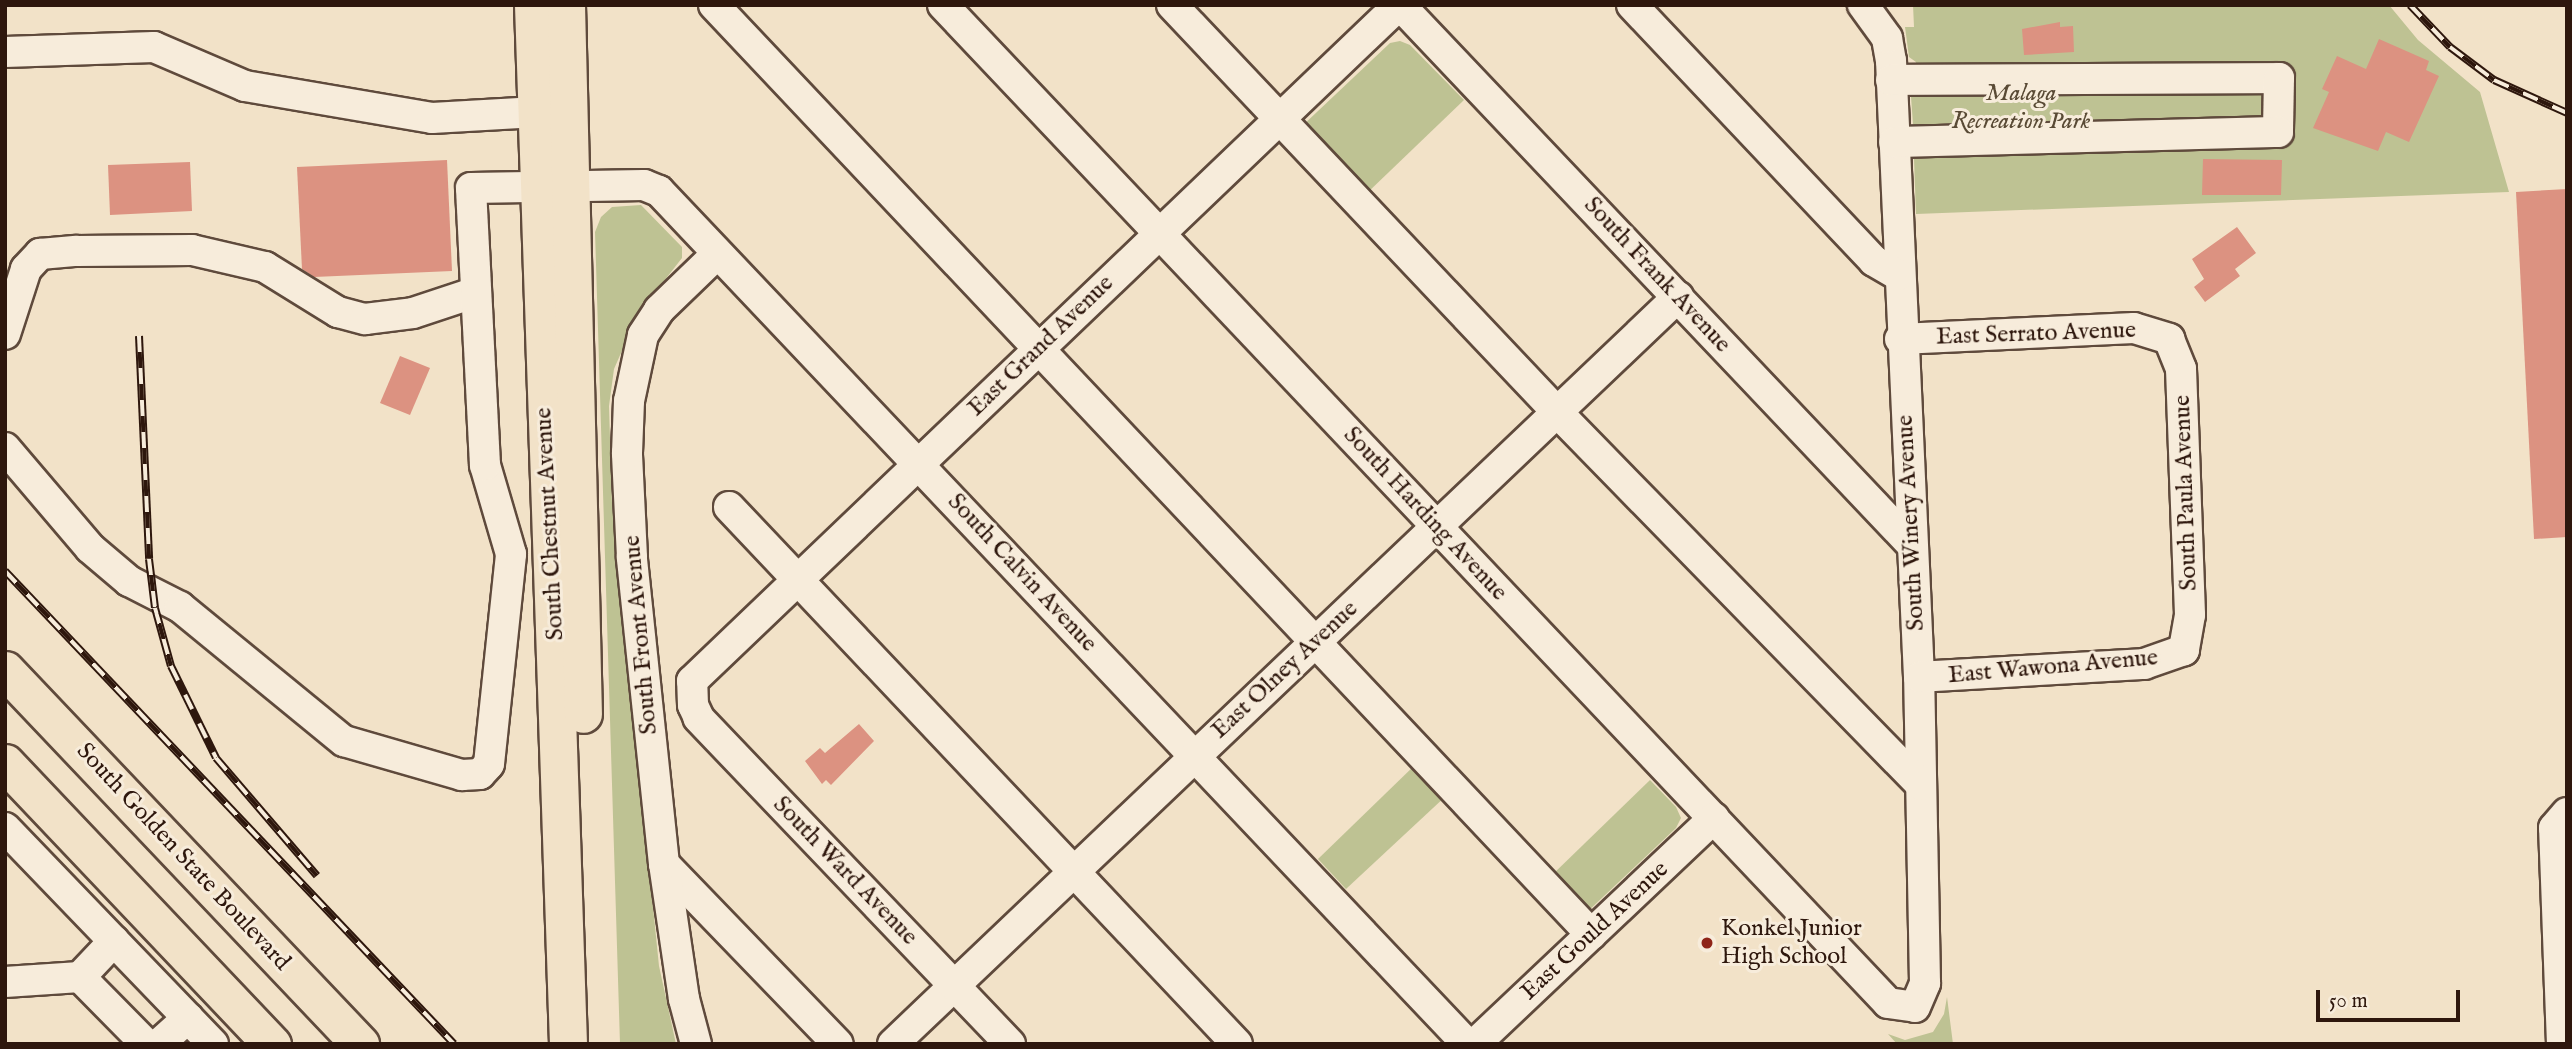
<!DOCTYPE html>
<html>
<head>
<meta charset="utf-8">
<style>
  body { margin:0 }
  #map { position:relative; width:2572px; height:1049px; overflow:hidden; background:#f2e2c8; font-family:"IM FELL English",serif }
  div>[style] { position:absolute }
  .green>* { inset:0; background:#bec293 }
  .building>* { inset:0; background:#dc9281 }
  .roads { filter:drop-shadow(2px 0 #5f4a3c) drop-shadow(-2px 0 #5f4a3c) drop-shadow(0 2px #5f4a3c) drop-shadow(0 -2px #5f4a3c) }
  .minor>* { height:30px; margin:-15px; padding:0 15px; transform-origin:15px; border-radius:15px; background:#f7ecdb }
  .major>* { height:37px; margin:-18.5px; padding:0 18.5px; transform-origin:18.5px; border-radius:18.5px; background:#f2e2c8 }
  .rail>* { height:8px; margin-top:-4px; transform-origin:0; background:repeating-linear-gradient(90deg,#f7ecdb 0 16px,#2e170d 0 32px); box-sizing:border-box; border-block:2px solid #2e170d }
  .dots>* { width:19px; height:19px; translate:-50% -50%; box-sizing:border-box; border:4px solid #f7ecdb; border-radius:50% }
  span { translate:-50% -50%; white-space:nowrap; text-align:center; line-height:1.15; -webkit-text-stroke:6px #f7ecdb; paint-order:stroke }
  .park-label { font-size:24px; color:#594a35; font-style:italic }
  .street-label { font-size:24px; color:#2e170d }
  .poi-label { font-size:24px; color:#2e170d }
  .left { translate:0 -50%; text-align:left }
  .frame { position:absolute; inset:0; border:7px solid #2e170d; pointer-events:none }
  .scale { position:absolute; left:2316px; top:990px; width:144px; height:32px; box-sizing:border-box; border:4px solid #2e170d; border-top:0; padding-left:9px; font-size:21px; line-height:24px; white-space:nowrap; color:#2e170d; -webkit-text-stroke:5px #f7ecdb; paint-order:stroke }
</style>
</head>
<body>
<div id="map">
  <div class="green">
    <i style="clip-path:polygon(1913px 5px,2389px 5px,2418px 40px,2480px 92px,2509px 192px,1916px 214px,1914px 159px,1919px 153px,1918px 129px,1913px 124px,1911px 97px,1917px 92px,1916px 62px,1909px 57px,1905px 27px,1914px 27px)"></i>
    <i style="clip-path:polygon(1400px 41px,1410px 45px,1464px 100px,1365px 195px,1300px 128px,1390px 43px)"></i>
    <i style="clip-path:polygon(641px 205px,682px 247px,682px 258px,638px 314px,614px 369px,609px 406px,612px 503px,659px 966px,676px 1044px,620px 1044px,595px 232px,601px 217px,612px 207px)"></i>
    <i style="clip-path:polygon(1417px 763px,1447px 795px,1346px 889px,1318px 859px)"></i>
    <i style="clip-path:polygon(1650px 780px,1676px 807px,1681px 818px,1676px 828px,1586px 913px,1551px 876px)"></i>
    <i style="clip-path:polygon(1947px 997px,1953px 1044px,1897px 1044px,1888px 1034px,1905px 1040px,1933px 1032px,1944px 1014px)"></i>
  </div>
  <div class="building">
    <i style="clip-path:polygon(2060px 22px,2060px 27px,2073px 26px,2074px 52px,2024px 55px,2022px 29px)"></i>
    <i style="clip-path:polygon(2379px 39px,2429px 61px,2426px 70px,2439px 76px,2409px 142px,2386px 132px,2378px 151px,2313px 128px,2329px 92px,2322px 89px,2337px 56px,2366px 69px)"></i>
    <i style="clip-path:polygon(2203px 159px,2282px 160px,2281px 195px,2202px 195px)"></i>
    <i style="clip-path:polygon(447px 160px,452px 271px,314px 277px,302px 269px,297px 167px)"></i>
    <i style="clip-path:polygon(190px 162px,192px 211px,110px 215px,108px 165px)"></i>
    <i style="clip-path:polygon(2567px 189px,2567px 537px,2534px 539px,2516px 192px)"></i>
    <i style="clip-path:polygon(2237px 227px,2256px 253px,2235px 269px,2240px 276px,2205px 302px,2194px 287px,2204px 279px,2192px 259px)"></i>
    <i style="clip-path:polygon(400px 356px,430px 368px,410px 415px,380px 403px)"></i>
    <i style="clip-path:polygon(859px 724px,874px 741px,831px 785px,826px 780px,822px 784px,805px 761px,820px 748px,825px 753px)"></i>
  </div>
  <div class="roads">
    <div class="minor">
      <i style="left:714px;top:5px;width:1278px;rotate:46.65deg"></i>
      <i style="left:943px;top:5px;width:1374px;rotate:46.56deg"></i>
      <i style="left:1888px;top:1003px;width:27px;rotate:8deg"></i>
      <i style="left:1915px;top:1007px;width:26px;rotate:-67deg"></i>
      <i style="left:1925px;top:983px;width:306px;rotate:-91.1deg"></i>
      <i style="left:1919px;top:677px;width:617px;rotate:-92.6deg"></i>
      <i style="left:1891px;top:61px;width:23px;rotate:-100deg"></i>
      <i style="left:1887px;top:38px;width:41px;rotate:-126deg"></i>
      <i style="left:1172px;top:5px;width:560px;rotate:46.59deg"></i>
      <i style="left:1557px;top:412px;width:521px;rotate:45.7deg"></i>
      <i style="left:1400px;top:5px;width:744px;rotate:46.52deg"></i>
      <i style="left:1632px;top:5px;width:352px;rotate:46.6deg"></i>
      <i style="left:1874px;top:261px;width:28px;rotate:30deg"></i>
      <i style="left:5px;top:52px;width:149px;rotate:-1.9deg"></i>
      <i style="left:154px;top:47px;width:99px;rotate:23.2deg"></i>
      <i style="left:245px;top:86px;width:190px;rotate:9.7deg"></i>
      <i style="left:432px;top:118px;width:105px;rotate:-3.3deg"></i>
      <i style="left:1891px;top:80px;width:388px;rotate:-0.3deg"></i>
      <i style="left:2279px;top:78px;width:54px;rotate:91.1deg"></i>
      <i style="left:2278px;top:132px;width:384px;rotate:178.5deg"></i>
      <i style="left:5px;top:334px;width:68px;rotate:-72.1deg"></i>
      <i style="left:26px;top:269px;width:21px;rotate:-47deg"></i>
      <i style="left:40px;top:254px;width:37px;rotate:-5deg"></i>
      <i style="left:77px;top:251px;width:115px;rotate:-0.5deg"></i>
      <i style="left:192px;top:250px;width:75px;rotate:13.1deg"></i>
      <i style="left:265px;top:267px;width:86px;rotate:31.7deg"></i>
      <i style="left:338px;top:312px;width:28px;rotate:15deg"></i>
      <i style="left:365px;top:319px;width:48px;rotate:-7.1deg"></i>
      <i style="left:413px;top:313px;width:66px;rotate:-18.4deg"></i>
      <i style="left:1900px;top:339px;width:234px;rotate:-2.7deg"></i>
      <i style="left:2134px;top:328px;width:37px;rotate:17deg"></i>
      <i style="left:2169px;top:339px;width:32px;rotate:68deg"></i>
      <i style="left:2181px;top:369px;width:246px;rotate:87.9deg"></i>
      <i style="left:2190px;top:615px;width:36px;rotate:100deg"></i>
      <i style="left:2184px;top:650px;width:42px;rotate:160.7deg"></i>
      <i style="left:2144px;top:664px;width:225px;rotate:176.7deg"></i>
      <i style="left:5px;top:448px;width:131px;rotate:49.6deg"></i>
      <i style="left:90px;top:548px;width:51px;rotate:40.2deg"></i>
      <i style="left:129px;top:581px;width:57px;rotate:27deg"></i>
      <i style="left:180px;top:607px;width:212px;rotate:39.3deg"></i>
      <i style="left:344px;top:741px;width:123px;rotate:16.1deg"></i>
      <i style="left:462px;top:775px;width:18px;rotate:-3deg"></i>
      <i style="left:480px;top:774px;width:13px;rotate:-48deg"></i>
      <i style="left:489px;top:764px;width:211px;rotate:-84deg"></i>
      <i style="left:511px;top:554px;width:93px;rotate:-106.3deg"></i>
      <i style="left:485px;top:465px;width:277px;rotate:-92.9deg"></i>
      <i style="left:471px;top:188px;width:173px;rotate:-1deg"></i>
      <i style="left:644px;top:185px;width:16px;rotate:22deg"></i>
      <i style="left:659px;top:191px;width:1175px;rotate:46.55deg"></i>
      <i style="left:729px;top:507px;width:739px;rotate:46.59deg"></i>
      <i style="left:5px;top:828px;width:300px;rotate:46.1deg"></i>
      <i style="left:664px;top:864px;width:250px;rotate:46deg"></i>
      <i style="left:114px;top:941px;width:50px;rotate:133.4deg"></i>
      <i style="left:80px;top:977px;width:94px;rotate:45.4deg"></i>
      <i style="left:5px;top:982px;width:75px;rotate:-3.8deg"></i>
      <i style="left:159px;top:1044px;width:39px;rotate:-42deg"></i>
      <i style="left:696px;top:1044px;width:47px;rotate:-104.9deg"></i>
      <i style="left:684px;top:999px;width:136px;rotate:-98.4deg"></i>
      <i style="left:664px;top:864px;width:309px;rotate:-96deg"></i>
      <i style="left:632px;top:557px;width:104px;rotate:-92.8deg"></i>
      <i style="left:627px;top:453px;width:52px;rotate:-87.8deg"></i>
      <i style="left:629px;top:401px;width:67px;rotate:-78deg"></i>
      <i style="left:643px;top:335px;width:30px;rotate:-57deg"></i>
      <i style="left:659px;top:310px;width:81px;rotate:-44deg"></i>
      <i style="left:893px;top:1044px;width:1084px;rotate:-43.58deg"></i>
      <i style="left:1010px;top:1044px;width:451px;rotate:-133.7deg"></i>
      <i style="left:699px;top:718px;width:14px;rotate:-115deg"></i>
      <i style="left:693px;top:705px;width:24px;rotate:-92deg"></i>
      <i style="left:692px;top:681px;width:978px;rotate:-43.72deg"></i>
      <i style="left:1475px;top:1044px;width:329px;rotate:-43.4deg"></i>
      <i style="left:2562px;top:1044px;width:216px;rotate:-92.1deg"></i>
      <i style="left:2554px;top:828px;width:20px;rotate:-49deg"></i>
    </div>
    <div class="major">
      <i style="left:533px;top:5px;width:1040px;rotate:88.07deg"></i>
      <i style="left:566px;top:5px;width:709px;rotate:88.63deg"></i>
      <i style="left:5px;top:670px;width:516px;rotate:46.49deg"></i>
      <i style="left:5px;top:763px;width:388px;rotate:46.5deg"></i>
    </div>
  </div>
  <div class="rail">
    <i style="left:2410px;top:5px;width:58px;rotate:46.4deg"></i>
    <i style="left:2450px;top:47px;width:55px;rotate:36.9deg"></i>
    <i style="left:2494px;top:80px;width:80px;rotate:24.3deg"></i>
    <i style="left:139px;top:336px;width:223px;rotate:87.4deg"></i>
    <i style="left:149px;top:559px;width:49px;rotate:83deg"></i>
    <i style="left:155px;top:608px;width:60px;rotate:74.6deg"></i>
    <i style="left:171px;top:666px;width:102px;rotate:63.9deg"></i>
    <i style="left:216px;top:758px;width:155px;rotate:49.4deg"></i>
    <i style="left:5px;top:571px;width:652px;rotate:46.49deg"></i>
  </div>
  <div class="dots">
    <i style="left:1707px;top:943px;background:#8f2418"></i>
  </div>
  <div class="park-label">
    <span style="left:2021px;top:108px">Malaga<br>Recreation Park</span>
  </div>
  <div class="street-label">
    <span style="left:1657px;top:275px;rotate:47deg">South Frank Avenue</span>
    <span style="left:2036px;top:334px;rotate:-2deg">East Serrato Avenue</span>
    <span style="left:1041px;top:346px;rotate:-44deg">East Grand Avenue</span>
    <span style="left:2186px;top:493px;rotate:-92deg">South Paula Avenue</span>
    <span style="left:1425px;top:514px;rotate:47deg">South Harding Avenue</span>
    <span style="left:1911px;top:523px;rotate:-93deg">South Winery Avenue</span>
    <span style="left:550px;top:524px;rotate:-93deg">South Chestnut Avenue</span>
    <span style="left:1022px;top:573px;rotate:47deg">South Calvin Avenue</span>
    <span style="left:641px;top:635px;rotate:-95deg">South Front Avenue</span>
    <span style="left:2053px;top:667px;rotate:-5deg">East Wawona Avenue</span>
    <span style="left:1285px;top:670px;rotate:-43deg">East Olney Avenue</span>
    <span style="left:183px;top:857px;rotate:47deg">South Golden State Boulevard</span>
    <span style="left:845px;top:871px;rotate:46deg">South Ward Avenue</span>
    <span style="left:1595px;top:931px;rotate:-43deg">East Gould Avenue</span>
  </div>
  <div class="poi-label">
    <span class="left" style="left:1721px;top:943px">Konkel Junior<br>High School</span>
  </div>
  <div class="frame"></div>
  <div class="scale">50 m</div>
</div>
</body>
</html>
